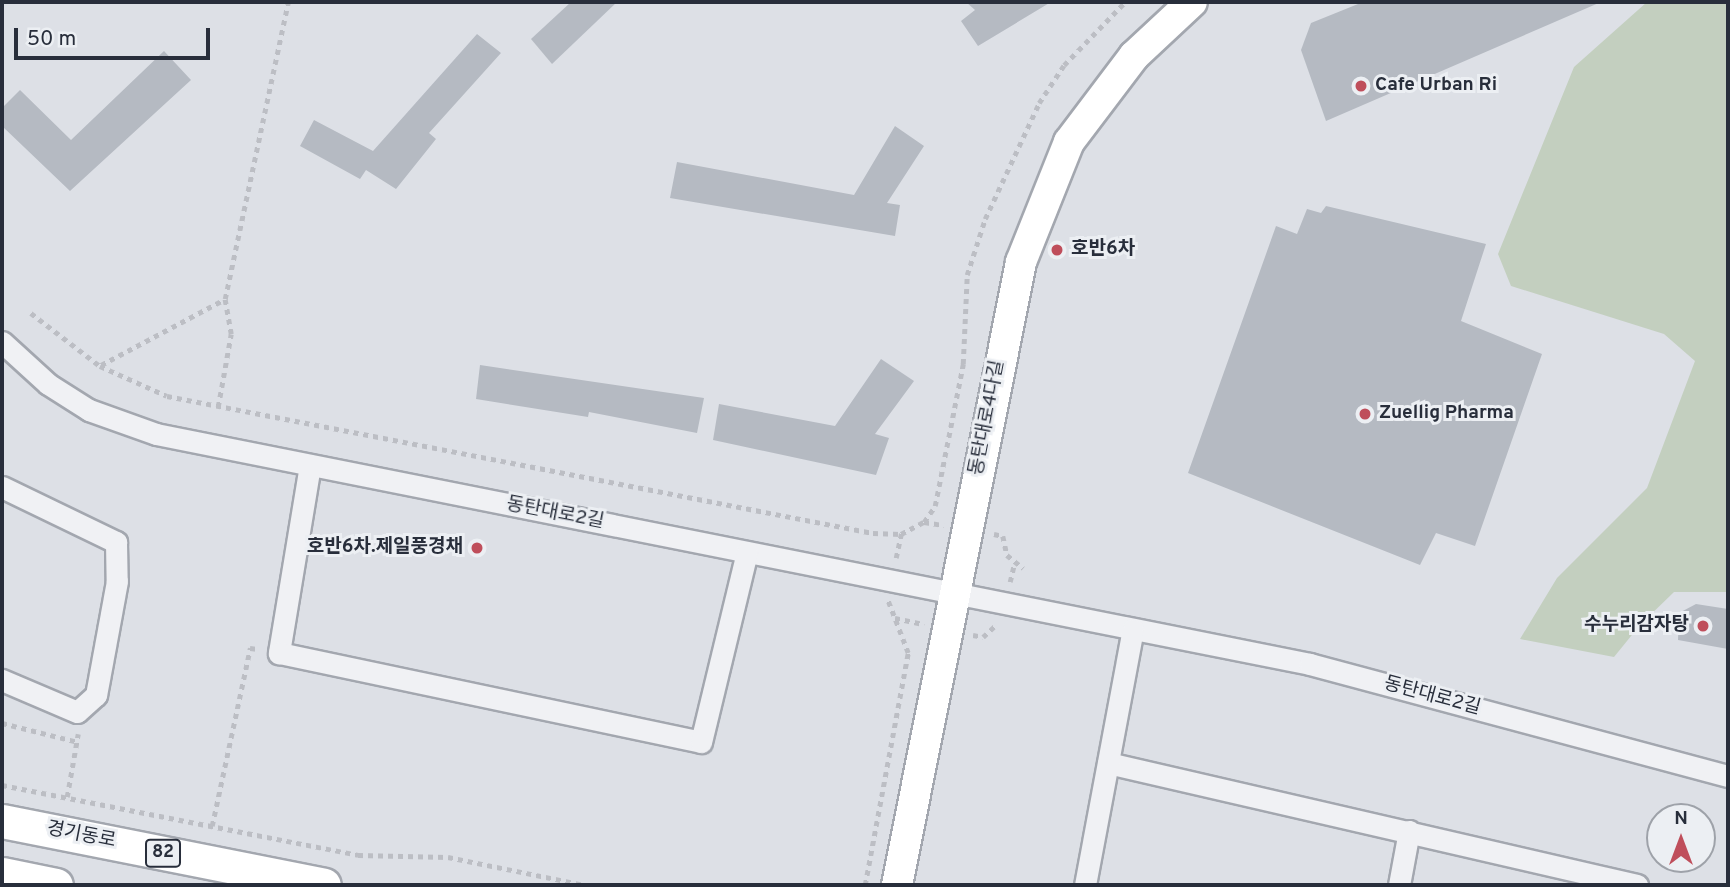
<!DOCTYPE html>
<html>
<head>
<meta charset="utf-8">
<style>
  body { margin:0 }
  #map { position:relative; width:1730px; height:887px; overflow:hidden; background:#dde0e6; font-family:Overpass,"Noto Sans KR",sans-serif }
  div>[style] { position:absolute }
  .green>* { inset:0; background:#c3cfbf }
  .building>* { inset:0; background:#b5bac2 }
  .path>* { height:4.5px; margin-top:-2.25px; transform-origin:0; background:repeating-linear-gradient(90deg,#bcbec4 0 5px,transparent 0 10px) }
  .roads { filter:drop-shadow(2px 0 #a3a7af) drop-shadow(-2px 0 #a3a7af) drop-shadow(0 2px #a3a7af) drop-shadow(0 -2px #a3a7af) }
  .street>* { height:21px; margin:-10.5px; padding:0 10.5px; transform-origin:10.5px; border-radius:10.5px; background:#f0f1f4 }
  .secondary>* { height:30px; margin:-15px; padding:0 15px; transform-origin:15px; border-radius:15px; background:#fff }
  .primary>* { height:33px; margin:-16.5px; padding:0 16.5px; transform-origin:16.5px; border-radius:16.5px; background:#fff }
  .dots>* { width:19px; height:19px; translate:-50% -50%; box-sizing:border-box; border:4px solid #eceff3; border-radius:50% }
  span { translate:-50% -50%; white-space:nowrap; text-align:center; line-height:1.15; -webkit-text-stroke:6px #eceff3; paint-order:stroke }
  .shield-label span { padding:2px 5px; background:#eceff3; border:2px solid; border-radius:5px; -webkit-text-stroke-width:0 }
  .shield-label { font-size:18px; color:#282e3b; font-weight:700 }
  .poi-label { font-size:19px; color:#282e3b; font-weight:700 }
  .left { translate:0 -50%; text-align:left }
  .right { translate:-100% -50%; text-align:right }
  .street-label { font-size:19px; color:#282e3b }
  .frame { position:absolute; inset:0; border:4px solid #282e3b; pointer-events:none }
  .north { position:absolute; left:1646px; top:803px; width:70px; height:70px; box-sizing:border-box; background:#eceff3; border:2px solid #9ea2a9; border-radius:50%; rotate:0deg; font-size:19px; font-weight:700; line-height:28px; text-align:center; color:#282e3b }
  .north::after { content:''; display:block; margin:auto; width:24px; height:32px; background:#bf4e5b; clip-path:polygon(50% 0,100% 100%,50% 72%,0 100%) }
  .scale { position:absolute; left:14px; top:28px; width:196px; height:32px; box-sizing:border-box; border:4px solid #282e3b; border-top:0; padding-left:9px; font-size:21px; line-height:24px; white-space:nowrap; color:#282e3b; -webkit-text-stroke:5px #eceff3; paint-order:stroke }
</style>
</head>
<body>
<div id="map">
  <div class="green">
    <i style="clip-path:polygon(1647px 2px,1728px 2px,1728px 592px,1674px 592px,1640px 625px,1614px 657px,1520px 639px,1557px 578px,1647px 488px,1695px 361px,1664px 334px,1511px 286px,1498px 254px,1574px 67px)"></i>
  </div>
  <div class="building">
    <i style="clip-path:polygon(571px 2px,617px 2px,552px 64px,531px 39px)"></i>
    <i style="clip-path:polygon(966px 2px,1051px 2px,978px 46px,961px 21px,975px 10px)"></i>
    <i style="clip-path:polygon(1363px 2px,1601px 2px,1326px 121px,1301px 50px,1311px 23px)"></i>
    <i style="clip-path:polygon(477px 34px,501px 53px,429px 133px,436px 139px,396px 189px,366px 170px,360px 179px,300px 146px,314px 120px,373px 151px)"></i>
    <i style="clip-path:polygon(164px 51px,191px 80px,70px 191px,2px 126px,2px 108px,20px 90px,71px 140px)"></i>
    <i style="clip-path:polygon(895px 126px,924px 146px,887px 203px,900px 205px,895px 236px,670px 198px,677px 162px,854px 195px)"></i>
    <i style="clip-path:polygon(1326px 206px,1486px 244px,1461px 321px,1542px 354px,1475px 546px,1436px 533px,1420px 565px,1188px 473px,1276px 226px,1297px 234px,1307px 209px,1321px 213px)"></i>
    <i style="clip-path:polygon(881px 359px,914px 381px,875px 434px,889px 438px,876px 475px,713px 440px,719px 404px,835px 426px)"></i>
    <i style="clip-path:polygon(480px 365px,704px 398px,697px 433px,589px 412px,588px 417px,476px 399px)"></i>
    <i style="clip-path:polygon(1696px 604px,1728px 609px,1728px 649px,1678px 640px,1679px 613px)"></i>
  </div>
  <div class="path">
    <i style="left:31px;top:313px;width:87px;rotate:37.5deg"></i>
    <i style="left:100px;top:366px;width:73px;rotate:24.1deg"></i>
    <i style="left:167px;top:396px;width:719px;rotate:10.98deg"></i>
    <i style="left:873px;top:533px;width:28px;rotate:2deg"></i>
    <i style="left:901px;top:534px;width:26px;rotate:-28deg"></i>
    <i style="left:924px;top:522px;width:19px;rotate:-55deg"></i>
    <i style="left:935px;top:506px;width:145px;rotate:-78.8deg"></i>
    <i style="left:963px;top:364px;width:89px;rotate:-87.4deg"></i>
    <i style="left:967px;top:275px;width:59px;rotate:-72.2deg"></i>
    <i style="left:985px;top:219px;width:128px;rotate:-65deg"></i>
    <i style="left:1039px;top:103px;width:45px;rotate:-56.7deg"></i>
    <i style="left:1064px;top:65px;width:88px;rotate:-45.9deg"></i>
    <i style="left:101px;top:365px;width:140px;rotate:-28deg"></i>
    <i style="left:218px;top:407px;width:74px;rotate:-79.9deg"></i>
    <i style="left:231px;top:334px;width:36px;rotate:-100deg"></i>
    <i style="left:225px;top:299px;width:304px;rotate:-78deg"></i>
    <i style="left:924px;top:522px;width:20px;rotate:9deg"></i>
    <i style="left:994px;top:534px;width:9px;rotate:13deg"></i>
    <i style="left:1003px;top:536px;width:19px;rotate:78deg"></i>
    <i style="left:1007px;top:555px;width:21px;rotate:39deg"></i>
    <i style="left:896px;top:558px;width:25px;rotate:-78deg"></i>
    <i style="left:1010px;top:582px;width:18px;rotate:-77deg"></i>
    <i style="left:895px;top:618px;width:30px;rotate:12deg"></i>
    <i style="left:973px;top:635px;width:10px;rotate:11deg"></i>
    <i style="left:983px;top:637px;width:16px;rotate:-43deg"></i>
    <i style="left:2px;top:723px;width:78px;rotate:14deg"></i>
    <i style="left:2px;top:785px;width:363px;rotate:11.1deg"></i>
    <i style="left:358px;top:855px;width:90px;rotate:1.3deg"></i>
    <i style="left:448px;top:857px;width:139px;rotate:11.6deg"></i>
    <i style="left:67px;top:797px;width:64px;rotate:-80.1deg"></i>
    <i style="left:212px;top:826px;width:182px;rotate:-77.9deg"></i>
    <i style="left:250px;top:648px;width:7px;rotate:8deg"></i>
    <i style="left:865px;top:885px;width:236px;rotate:-79.5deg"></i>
    <i style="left:908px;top:653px;width:56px;rotate:-111deg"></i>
  </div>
  <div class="roads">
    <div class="street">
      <i style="left:2px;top:342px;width:62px;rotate:42.4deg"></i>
      <i style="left:48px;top:384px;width:49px;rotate:32.4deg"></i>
      <i style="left:89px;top:410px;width:71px;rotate:19.7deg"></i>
      <i style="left:156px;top:434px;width:1177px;rotate:11.27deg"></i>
      <i style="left:1310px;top:664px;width:433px;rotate:15deg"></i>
      <i style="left:310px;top:465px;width:191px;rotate:99.4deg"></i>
      <i style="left:279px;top:653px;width:431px;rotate:11.9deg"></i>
      <i style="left:701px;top:742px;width:195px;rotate:-76.4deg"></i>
      <i style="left:2px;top:487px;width:127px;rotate:25.8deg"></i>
      <i style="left:116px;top:542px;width:39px;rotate:89deg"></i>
      <i style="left:117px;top:581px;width:116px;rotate:100.4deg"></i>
      <i style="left:96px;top:695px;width:25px;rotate:138deg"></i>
      <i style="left:77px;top:712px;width:82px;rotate:-156.9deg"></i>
      <i style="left:1108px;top:763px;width:543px;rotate:12.99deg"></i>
      <i style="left:1085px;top:885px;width:260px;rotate:-79.4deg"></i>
      <i style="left:1399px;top:885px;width:55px;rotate:-79.5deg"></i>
    </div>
    <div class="secondary">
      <i style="left:897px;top:885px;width:635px;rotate:-78.74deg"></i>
      <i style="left:1021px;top:262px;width:129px;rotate:-68.2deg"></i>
      <i style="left:1069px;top:142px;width:108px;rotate:-52.9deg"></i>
      <i style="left:1134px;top:56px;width:79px;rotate:-43deg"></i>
    </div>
    <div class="primary">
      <i style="left:2px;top:821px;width:328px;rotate:11.2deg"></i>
      <i style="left:2px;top:874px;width:55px;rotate:11.5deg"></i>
    </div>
  </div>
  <div class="dots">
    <i style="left:1361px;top:86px;background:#bf4e5b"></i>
    <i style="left:1057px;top:250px;background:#bf4e5b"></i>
    <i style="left:1365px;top:414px;background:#bf4e5b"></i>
    <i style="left:477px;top:548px;background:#bf4e5b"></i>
    <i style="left:1703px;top:626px;background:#bf4e5b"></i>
  </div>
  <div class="shield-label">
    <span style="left:163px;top:853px">82</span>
  </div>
  <div class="poi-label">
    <span class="left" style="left:1375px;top:86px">Cafe Urban Ri</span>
    <span class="left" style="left:1071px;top:250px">호반6차</span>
    <span class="left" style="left:1379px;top:414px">Zuellig Pharma</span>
    <span class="right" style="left:463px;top:548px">호반6차.제일풍경채</span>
    <span class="right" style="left:1689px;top:626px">수누리감자탕</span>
  </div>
  <div class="street-label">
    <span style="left:988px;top:418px;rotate:-79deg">동탄대로4다길</span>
    <span style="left:555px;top:514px;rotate:11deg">동탄대로2길</span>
    <span style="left:1432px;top:697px;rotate:15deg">동탄대로2길</span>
    <span style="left:81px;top:836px;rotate:11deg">경기동로</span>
  </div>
  <div class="frame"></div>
  <div class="north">N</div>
  <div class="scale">50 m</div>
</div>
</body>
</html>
